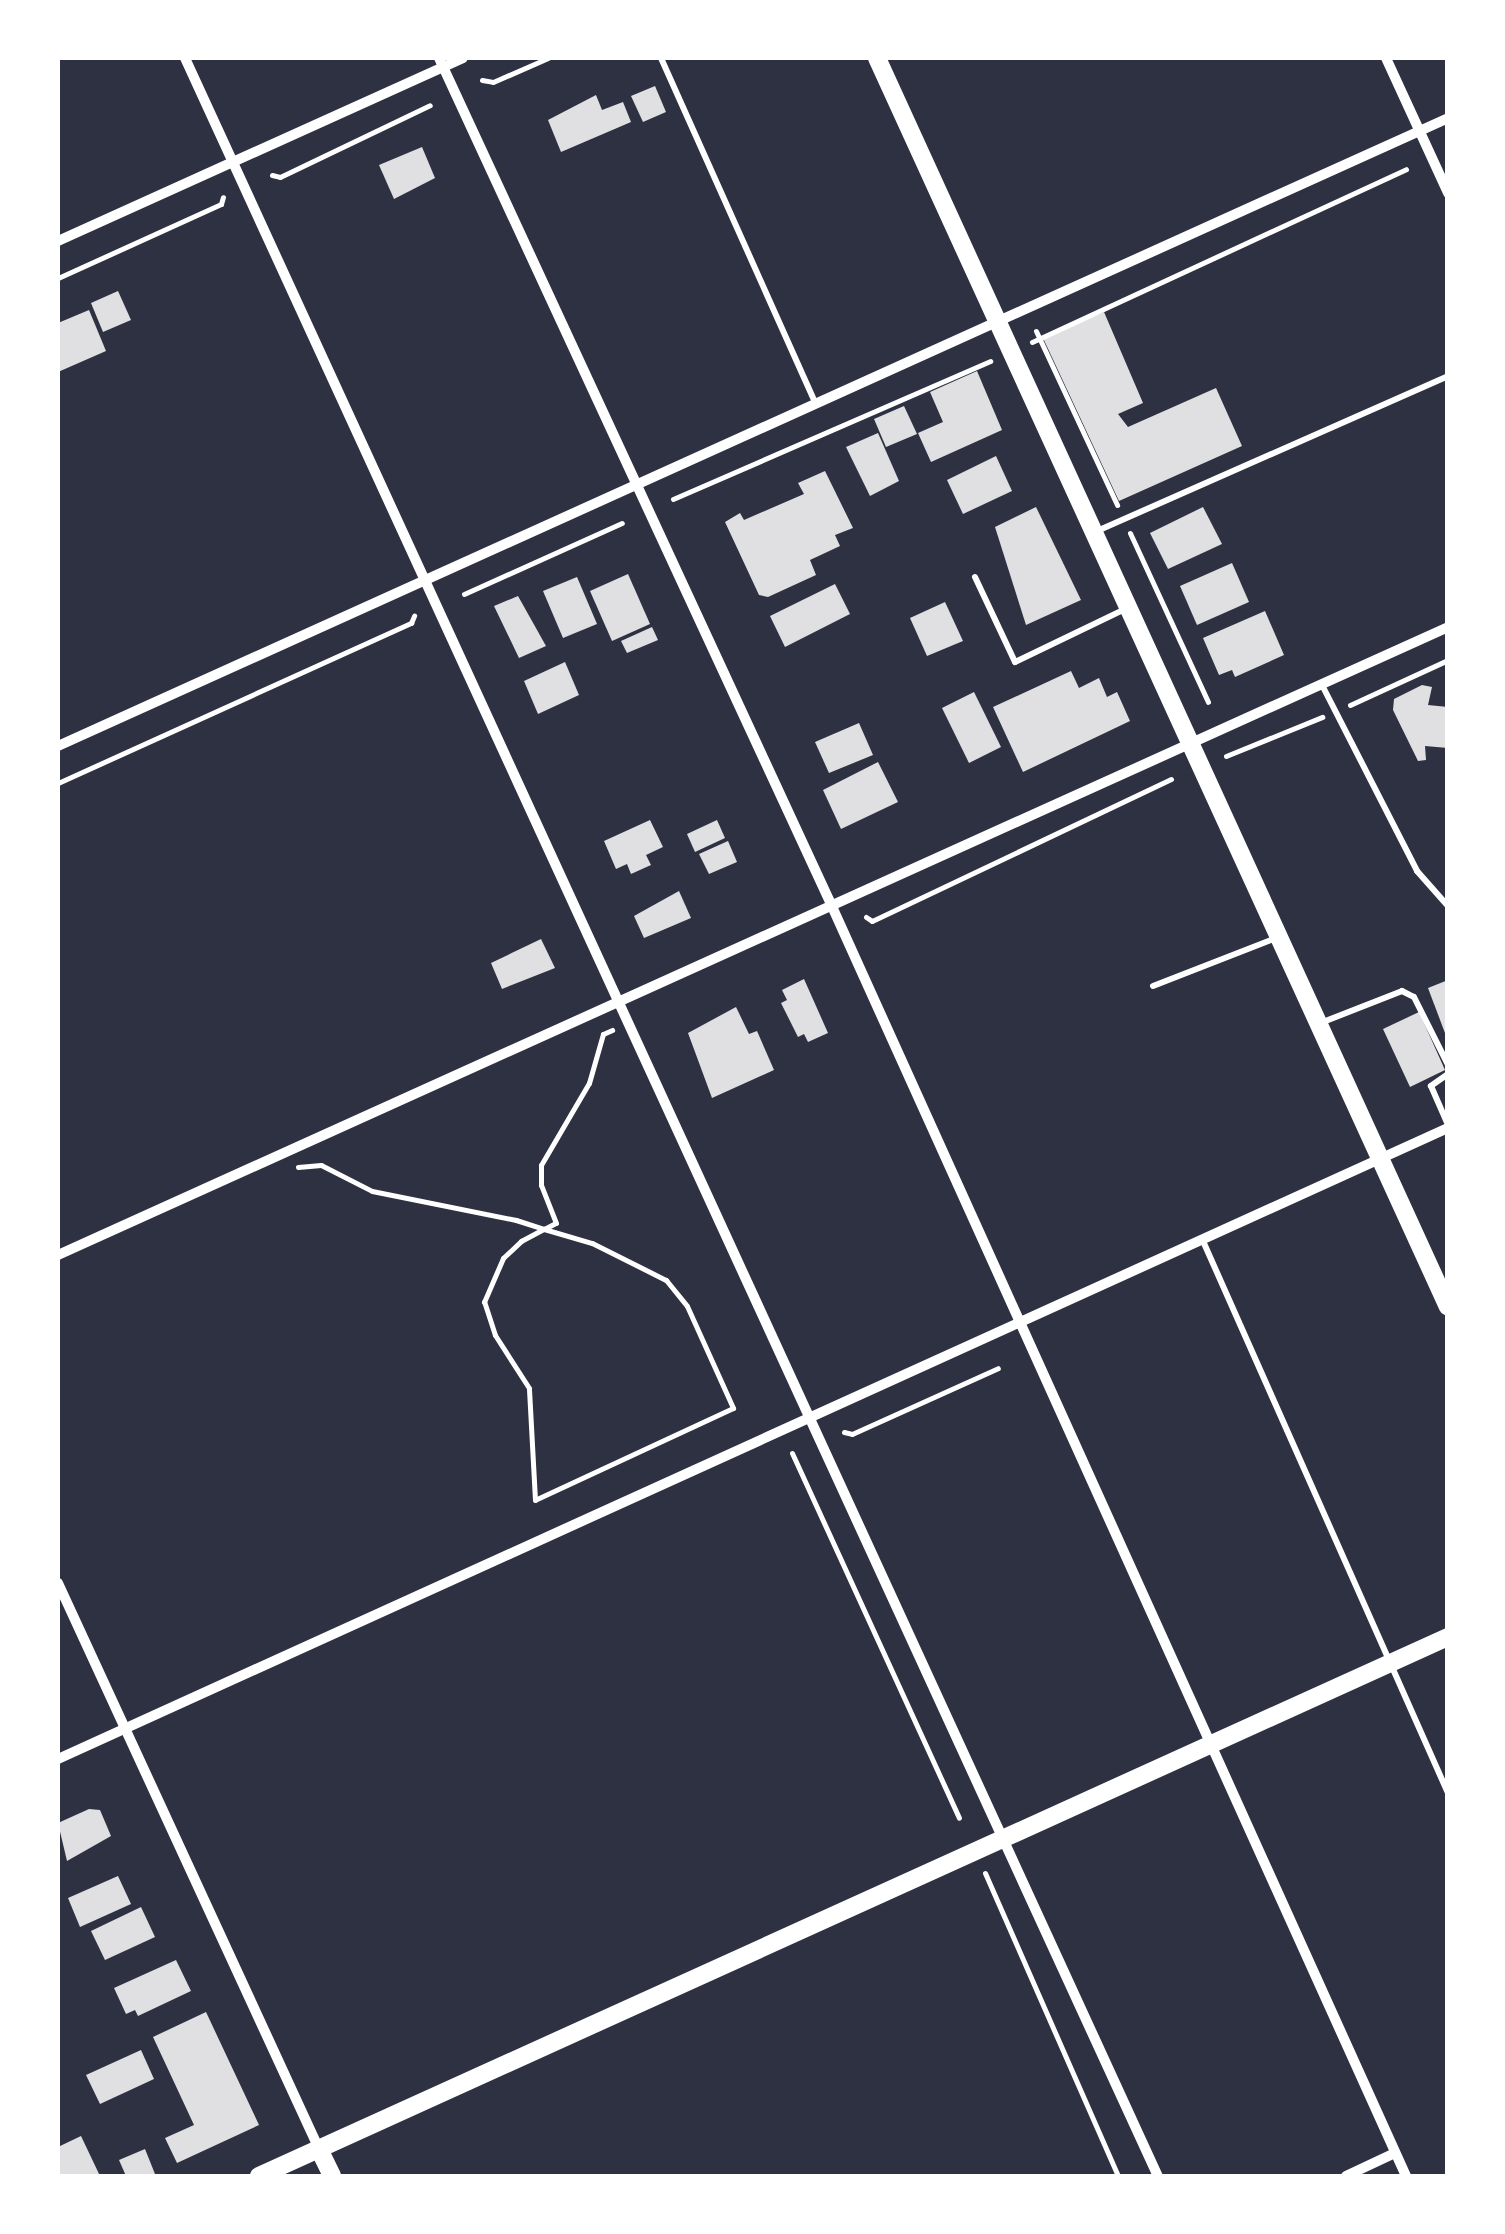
<!DOCTYPE html>
<html>
<head>
<meta charset="utf-8">
<style>
  body { margin:0 }
  #map { position:relative; width:1505px; height:2234px; overflow:hidden; background:#2d3142; font-family:"Nunito Sans",sans-serif }
  div>[style] { position:absolute }
  .building>* { inset:0; background:#e0e0e3 }
  .path>* { height:5px; margin:-2.5px; padding:0 2.5px; transform-origin:2.5px; border-radius:2.5px; background:#fff }
  .service>* { height:6px; margin:-3px; padding:0 3px; transform-origin:3px; border-radius:3px; background:#fff }
  .minor>* { height:10px; margin:-5px; padding:0 5px; transform-origin:5px; border-radius:5px; background:#fff }
  .tertiary>* { height:18px; margin:-9px; padding:0 9px; transform-origin:9px; border-radius:9px; background:#fff }
  .secondary>* { height:18px; margin:-9px; padding:0 9px; transform-origin:9px; border-radius:9px; background:#fff }
  span { translate:-50% -50%; white-space:nowrap; text-align:center; line-height:1.15; -webkit-text-stroke:9px #fff; paint-order:stroke }
  .frame { position:absolute; inset:0; border:60px solid #fff; pointer-events:none }
</style>
</head>
<body>
<div id="map">
  <div class="building">
    <i style="clip-path:polygon(655px 86px,666px 112px,643px 122px,631px 96px)"></i>
    <i style="clip-path:polygon(596px 95px,602px 110px,623px 102px,631px 122px,561px 152px,548px 120px)"></i>
    <i style="clip-path:polygon(422px 147px,435px 178px,394px 199px,379px 165px)"></i>
    <i style="clip-path:polygon(118px 291px,131px 320px,103px 332px,91px 303px)"></i>
    <i style="clip-path:polygon(89px 310px,106px 351px,58px 372px,58px 323px)"></i>
    <i style="clip-path:polygon(1104px 312px,1143px 403px,1118px 414px,1128px 427px,1216px 388px,1242px 446px,1119px 501px,1043px 338px)"></i>
    <i style="clip-path:polygon(977px 371px,1002px 430px,931px 462px,918px 433px,943px 422px,930px 392px)"></i>
    <i style="clip-path:polygon(904px 406px,917px 434px,886px 447px,874px 419px)"></i>
    <i style="clip-path:polygon(878px 433px,899px 481px,870px 496px,846px 447px)"></i>
    <i style="clip-path:polygon(996px 456px,1012px 491px,963px 514px,947px 480px)"></i>
    <i style="clip-path:polygon(825px 471px,853px 528px,835px 535px,840px 546px,810px 560px,816px 575px,768px 597px,759px 595px,725px 522px,740px 513px,744px 520px,804px 494px,798px 483px)"></i>
    <i style="clip-path:polygon(1036px 507px,1081px 600px,1026px 625px,995px 527px)"></i>
    <i style="clip-path:polygon(1203px 507px,1222px 544px,1168px 569px,1150px 533px)"></i>
    <i style="clip-path:polygon(1232px 563px,1249px 602px,1197px 625px,1180px 586px)"></i>
    <i style="clip-path:polygon(628px 574px,650px 624px,612px 641px,590px 591px)"></i>
    <i style="clip-path:polygon(577px 577px,597px 624px,563px 638px,543px 591px)"></i>
    <i style="clip-path:polygon(835px 584px,850px 614px,785px 647px,770px 616px)"></i>
    <i style="clip-path:polygon(518px 596px,546px 646px,519px 658px,494px 606px)"></i>
    <i style="clip-path:polygon(945px 602px,963px 641px,927px 656px,910px 618px)"></i>
    <i style="clip-path:polygon(1265px 611px,1284px 655px,1235px 677px,1232px 670px,1219px 675px,1203px 638px)"></i>
    <i style="clip-path:polygon(652px 627px,658px 640px,627px 653px,621px 641px)"></i>
    <i style="clip-path:polygon(565px 662px,579px 695px,538px 714px,524px 681px)"></i>
    <i style="clip-path:polygon(1071px 671px,1079px 688px,1099px 678px,1107px 697px,1117px 692px,1130px 721px,1023px 772px,993px 707px)"></i>
    <i style="clip-path:polygon(1422px 685px,1432px 687px,1428px 705px,1448px 707px,1448px 748px,1425px 746px,1426px 760px,1418px 761px,1393px 710px,1394px 699px)"></i>
    <i style="clip-path:polygon(974px 692px,1001px 747px,969px 763px,942px 708px)"></i>
    <i style="clip-path:polygon(859px 723px,873px 755px,829px 773px,815px 742px)"></i>
    <i style="clip-path:polygon(878px 762px,898px 802px,841px 829px,823px 790px)"></i>
    <i style="clip-path:polygon(650px 820px,663px 847px,646px 855px,651px 865px,631px 874px,627px 864px,616px 869px,604px 841px)"></i>
    <i style="clip-path:polygon(717px 820px,725px 838px,695px 852px,687px 834px)"></i>
    <i style="clip-path:polygon(728px 841px,737px 862px,709px 874px,699px 854px)"></i>
    <i style="clip-path:polygon(679px 891px,691px 918px,644px 938px,634px 916px)"></i>
    <i style="clip-path:polygon(541px 939px,555px 968px,502px 989px,491px 963px)"></i>
    <i style="clip-path:polygon(804px 979px,828px 1033px,808px 1042px,804px 1034px,798px 1037px,781px 1003px,787px 1000px,782px 990px)"></i>
    <i style="clip-path:polygon(1448px 980px,1448px 1041px,1428px 988px)"></i>
    <i style="clip-path:polygon(736px 1007px,749px 1034px,757px 1031px,774px 1070px,712px 1098px,688px 1033px)"></i>
    <i style="clip-path:polygon(1419px 1012px,1445px 1070px,1410px 1087px,1383px 1029px)"></i>
    <i style="clip-path:polygon(89px 1809px,100px 1810px,111px 1836px,67px 1861px,58px 1823px)"></i>
    <i style="clip-path:polygon(118px 1876px,131px 1904px,80px 1927px,68px 1898px)"></i>
    <i style="clip-path:polygon(141px 1907px,155px 1937px,105px 1960px,91px 1931px)"></i>
    <i style="clip-path:polygon(176px 1960px,191px 1991px,138px 2016px,135px 2010px,126px 2014px,114px 1988px)"></i>
    <i style="clip-path:polygon(206px 2012px,259px 2125px,177px 2163px,165px 2138px,194px 2125px,153px 2037px)"></i>
    <i style="clip-path:polygon(141px 2050px,154px 2079px,100px 2104px,86px 2075px)"></i>
    <i style="clip-path:polygon(81px 2136px,100px 2176px,58px 2176px,58px 2147px)"></i>
    <i style="clip-path:polygon(145px 2149px,155px 2174px,126px 2176px,119px 2160px)"></i>
  </div>
  <div class="path">
    <i style="left:482px;top:80px;width:11px;rotate:10deg"></i>
    <i style="left:493px;top:82px;width:60px;rotate:-23.6deg"></i>
    <i style="left:272px;top:175px;width:8px;rotate:14deg"></i>
    <i style="left:280px;top:177px;width:166px;rotate:-25.6deg"></i>
    <i style="left:58px;top:278px;width:179px;rotate:-24.4deg"></i>
    <i style="left:221px;top:204px;width:7px;rotate:-74deg"></i>
    <i style="left:1036px;top:331px;width:192px;rotate:65deg"></i>
    <i style="left:1032px;top:342px;width:412px;rotate:-24.8deg"></i>
    <i style="left:673px;top:499px;width:346px;rotate:-23.5deg"></i>
    <i style="left:1130px;top:533px;width:186px;rotate:65.2deg"></i>
    <i style="left:464px;top:594px;width:173px;rotate:-24.2deg"></i>
    <i style="left:1350px;top:705px;width:108px;rotate:-24.7deg"></i>
    <i style="left:1226px;top:756px;width:104px;rotate:-22.1deg"></i>
    <i style="left:58px;top:783px;width:388px;rotate:-24.4deg"></i>
    <i style="left:411px;top:623px;width:8px;rotate:-67deg"></i>
    <i style="left:866px;top:917px;width:7px;rotate:34deg"></i>
    <i style="left:872px;top:921px;width:331px;rotate:-25.4deg"></i>
    <i style="left:298px;top:1167px;width:23px;rotate:-5deg"></i>
    <i style="left:321px;top:1165px;width:57px;rotate:27deg"></i>
    <i style="left:372px;top:1191px;width:147px;rotate:11.4deg"></i>
    <i style="left:516px;top:1220px;width:29px;rotate:18deg"></i>
    <i style="left:544px;top:1229px;width:50px;rotate:16.3deg"></i>
    <i style="left:592px;top:1243px;width:83px;rotate:26.6deg"></i>
    <i style="left:666px;top:1280px;width:33px;rotate:51deg"></i>
    <i style="left:687px;top:1306px;width:112px;rotate:65.7deg"></i>
    <i style="left:733px;top:1408px;width:218px;rotate:155.1deg"></i>
    <i style="left:535px;top:1500px;width:112px;rotate:-93.1deg"></i>
    <i style="left:529px;top:1388px;width:63px;rotate:-122.7deg"></i>
    <i style="left:495px;top:1335px;width:35px;rotate:-108deg"></i>
    <i style="left:484px;top:1302px;width:48px;rotate:-66.6deg"></i>
    <i style="left:503px;top:1258px;width:25px;rotate:-43deg"></i>
    <i style="left:521px;top:1241px;width:26px;rotate:-28deg"></i>
    <i style="left:544px;top:1229px;width:13px;rotate:-27deg"></i>
    <i style="left:556px;top:1223px;width:41px;rotate:-111.5deg"></i>
    <i style="left:541px;top:1185px;width:20px;rotate:-90deg"></i>
    <i style="left:541px;top:1165px;width:95px;rotate:-59.7deg"></i>
    <i style="left:589px;top:1083px;width:51px;rotate:-74.1deg"></i>
    <i style="left:603px;top:1034px;width:10px;rotate:-24deg"></i>
    <i style="left:844px;top:1432px;width:8px;rotate:14deg"></i>
    <i style="left:852px;top:1434px;width:160px;rotate:-24.3deg"></i>
    <i style="left:792px;top:1453px;width:401px;rotate:65.4deg"></i>
    <i style="left:985px;top:1873px;width:331px;rotate:66.3deg"></i>
  </div>
  <div class="service">
    <i style="left:661px;top:58px;width:378px;rotate:65.9deg"></i>
    <i style="left:1097px;top:531px;width:384px;rotate:-23.8deg"></i>
    <i style="left:975px;top:577px;width:94px;rotate:64.8deg"></i>
    <i style="left:1015px;top:662px;width:122px;rotate:-25.7deg"></i>
    <i style="left:1322px;top:685px;width:209px;rotate:62.9deg"></i>
    <i style="left:1417px;top:871px;width:47px;rotate:48.5deg"></i>
    <i style="left:1153px;top:986px;width:135px;rotate:-21.3deg"></i>
    <i style="left:1323px;top:1022px;width:85px;rotate:-21.4deg"></i>
    <i style="left:1402px;top:991px;width:13px;rotate:27deg"></i>
    <i style="left:1414px;top:997px;width:76px;rotate:63.4deg"></i>
    <i style="left:1448px;top:1074px;width:21px;rotate:145deg"></i>
    <i style="left:1431px;top:1086px;width:43px;rotate:66.4deg"></i>
    <i style="left:1203px;top:1241px;width:604px;rotate:66.07deg"></i>
  </div>
  <div class="minor">
    <i style="left:185px;top:58px;width:2331px;rotate:65.33deg"></i>
    <i style="left:439px;top:58px;width:930px;rotate:65.14deg"></i>
    <i style="left:830px;top:902px;width:1398px;rotate:65.67deg"></i>
    <i style="left:1386px;top:58px;width:149px;rotate:65.3deg"></i>
    <i style="left:58px;top:241px;width:444px;rotate:-24.3deg"></i>
    <i style="left:58px;top:746px;width:1525px;rotate:-24.31deg"></i>
    <i style="left:58px;top:1255px;width:1525px;rotate:-24.31deg"></i>
    <i style="left:58px;top:1583px;width:623px;rotate:65.24deg"></i>
    <i style="left:58px;top:1759px;width:1527px;rotate:-24.42deg"></i>
    <i style="left:1346px;top:2176px;width:54px;rotate:-25.1deg"></i>
  </div>
  <div class="tertiary">
    <i style="left:319px;top:2149px;width:30px;rotate:64deg"></i>
    <i style="left:259px;top:2176px;width:1305px;rotate:-24.39deg"></i>
  </div>
  <div class="secondary">
    <i style="left:877px;top:58px;width:1373px;rotate:65.43deg"></i>
  </div>
  <div class="frame"></div>
</div>
</body>
</html>
